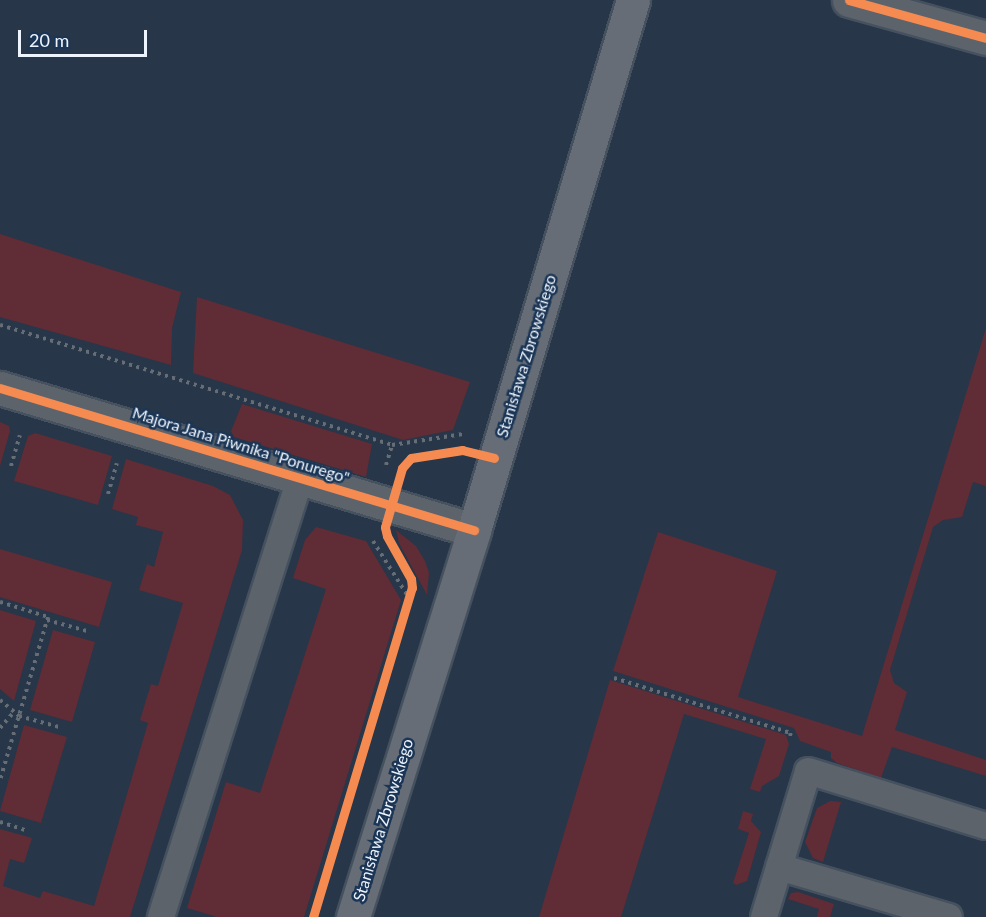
<!DOCTYPE html>
<html>
<head>
<meta charset="utf-8">
<style>
  body { margin:0 }
  #map { position:relative; width:986px; height:917px; overflow:hidden; background:#273648; font-family:Lato,sans-serif }
  div>[style] { position:absolute }
  .green>* { inset:0; background:#602c36 }
  .path>* { height:4px; margin-top:-2px; transform-origin:0; background:repeating-linear-gradient(90deg,#676d75 0 3px,transparent 0 7.5px) }
  .roads { filter:drop-shadow(2px 0 #45515f) drop-shadow(-2px 0 #45515f) drop-shadow(0 2px #45515f) drop-shadow(0 -2px #45515f) }
  .lane>* { height:26px; margin:-13px; padding:0 13px; transform-origin:13px; border-radius:13px; background:#5d636b }
  .street>* { height:33px; margin:-16.5px; padding:0 16.5px; transform-origin:16.5px; border-radius:16.5px; background:#5d636b }
  .secondary>* { height:33px; margin:-16.5px; padding:0 16.5px; transform-origin:16.5px; border-radius:16.5px; background:#666d76 }
  .cycleway>* { height:9px; margin:-4.5px; padding:0 4.5px; transform-origin:4.5px; border-radius:4.5px; background:#f68b52 }
  span { translate:-50% -50%; white-space:nowrap; text-align:center; line-height:1.15; -webkit-text-stroke:5px #1a3555; paint-order:stroke }
  .street-label { font-size:16px; color:#eef4fd }
  .scale { position:absolute; left:18px; top:30px; width:129px; height:27px; box-sizing:border-box; border:3px solid #eef4fd; border-top:0; padding-left:8px; font-size:18px; line-height:21px; white-space:nowrap; color:#eef4fd; -webkit-text-stroke:4px #1a3555; paint-order:stroke }
</style>
</head>
<body>
<div id="map">
  <div class="green">
    <i style="clip-path:polygon(0 234px,181px 292px,172px 328px,171px 365px,0 317px)"></i>
    <i style="clip-path:polygon(197px 297px,470px 382px,453px 430px,403px 440px,193px 373px)"></i>
    <i style="clip-path:polygon(986px 328px,986px 486px,973px 482px,962px 517px,943px 520px,933px 527px,890px 670px,894px 683px,907px 692px,895px 730px,986px 760px,986px 776px,892px 747px,881px 778px,837px 763px,831px 758px,831px 752px,800px 741px,794px 728px,613px 671px,658px 532px,777px 571px,738px 697px,862px 736px)"></i>
    <i style="clip-path:polygon(242px 404px,372px 444px,366px 477px,234px 437px,231px 431px)"></i>
    <i style="clip-path:polygon(0 422px,9px 426px,10px 431px,0 466px)"></i>
    <i style="clip-path:polygon(35px 433px,112px 456px,98px 505px,14px 481px,28px 436px)"></i>
    <i style="clip-path:polygon(126px 459px,213px 486px,230px 495px,243px 520px,242px 550px,130px 917px,0 917px,0 829px,32px 838px,24px 863px,10px 859px,3px 886px,40px 898px,43px 891px,94px 906px,148px 723px,140px 720px,151px 684px,158px 686px,183px 603px,139px 590px,147px 564px,154px 567px,163px 532px,136px 525px,138px 517px,112px 509px)"></i>
    <i style="clip-path:polygon(316px 527px,366px 541px,401px 600px,304px 917px,217px 917px,187px 908px,226px 782px,260px 793px,326px 589px,293px 578px,305px 540px)"></i>
    <i style="clip-path:polygon(396px 530px,416px 546px,425px 561px,429px 573px,427px 595px,399px 543px)"></i>
    <i style="clip-path:polygon(0 549px,112px 582px,99px 627px,0 597px)"></i>
    <i style="clip-path:polygon(0 610px,36px 621px,14px 701px,0 689px)"></i>
    <i style="clip-path:polygon(53px 630px,95px 642px,72px 722px,30px 710px)"></i>
    <i style="clip-path:polygon(610px 680px,786px 735px,789px 744px,779px 776px,762px 786px,760px 792px,750px 789px,766px 739px,684px 714px,621px 917px,539px 917px)"></i>
    <i style="clip-path:polygon(24px 725px,67px 737px,41px 823px,0 811px)"></i>
    <i style="clip-path:polygon(830px 801px,841px 802px,823px 862px,813px 858px,805px 842px,817px 808px)"></i>
    <i style="clip-path:polygon(743px 811px,753px 814px,751px 821px,761px 832px,747px 881px,736px 885px,733px 883px,749px 833px,738px 829px)"></i>
    <i style="clip-path:polygon(798px 892px,834px 904px,830px 917px,817px 917px,819px 909px,788px 899px,791px 893px)"></i>
  </div>
  <div class="path">
    <i style="left:0;top:325px;width:410px;rotate:17deg"></i>
    <i style="left:392px;top:445px;width:72px;rotate:-8.8deg"></i>
    <i style="left:386px;top:465px;width:21px;rotate:-73deg"></i>
    <i style="left:11px;top:466px;width:32px;rotate:-74deg"></i>
    <i style="left:108px;top:494px;width:32px;rotate:-74deg"></i>
    <i style="left:373px;top:541px;width:71px;rotate:57.7deg"></i>
    <i style="left:0;top:602px;width:50px;rotate:17.4deg"></i>
    <i style="left:48px;top:617px;width:170px;rotate:106.4deg"></i>
    <i style="left:47px;top:620px;width:41px;rotate:15.4deg"></i>
    <i style="left:614px;top:678px;width:172px;rotate:17.3deg"></i>
    <i style="left:778px;top:729px;width:13px;rotate:18deg"></i>
    <i style="left:790px;top:733px;width:7px;rotate:74deg"></i>
    <i style="left:0;top:700px;width:25px;rotate:40deg"></i>
    <i style="left:19px;top:716px;width:41px;rotate:15.4deg"></i>
    <i style="left:0;top:728px;width:21px;rotate:-49deg"></i>
    <i style="left:0;top:822px;width:29px;rotate:18deg"></i>
  </div>
  <div class="roads">
    <div class="lane">
      <i style="left:779px;top:867px;width:177px;rotate:16.4deg"></i>
      <i style="left:161px;top:917px;width:460px;rotate:-72.4deg"></i>
      <i style="left:764px;top:917px;width:152px;rotate:-73.2deg"></i>
      <i style="left:808px;top:771px;width:186px;rotate:17.2deg"></i>
    </div>
    <div class="street">
      <i style="left:849px;top:0;width:142px;rotate:15.5deg"></i>
      <i style="left:0;top:388px;width:495px;rotate:16.7deg"></i>
    </div>
    <div class="secondary">
      <i style="left:353px;top:917px;width:405px;rotate:-72.6deg"></i>
      <i style="left:474px;top:530px;width:553px;rotate:-73.3deg"></i>
    </div>
  </div>
  <div class="cycleway">
    <i style="left:849px;top:0;width:142px;rotate:15.5deg"></i>
    <i style="left:0;top:388px;width:495px;rotate:16.7deg"></i>
    <i style="left:313px;top:917px;width:344px;rotate:-73.3deg"></i>
    <i style="left:412px;top:588px;width:9px;rotate:-96deg"></i>
    <i style="left:411px;top:579px;width:49px;rotate:-119.2deg"></i>
    <i style="left:387px;top:536px;width:9px;rotate:-103deg"></i>
    <i style="left:385px;top:527px;width:61px;rotate:-73.9deg"></i>
    <i style="left:402px;top:468px;width:13px;rotate:-48deg"></i>
    <i style="left:411px;top:458px;width:52px;rotate:-8.9deg"></i>
    <i style="left:462px;top:450px;width:33px;rotate:14deg"></i>
  </div>
  <div class="street-label">
    <span style="left:526px;top:356px;rotate:-73deg">Stanisława Zbrowskiego</span>
    <span style="left:241px;top:445px;rotate:17deg">Majora Jana Piwnika "Ponurego"</span>
    <span style="left:383px;top:820px;rotate:-73deg">Stanisława Zbrowskiego</span>
  </div>
  <div class="scale">20 m</div>
</div>
</body>
</html>
